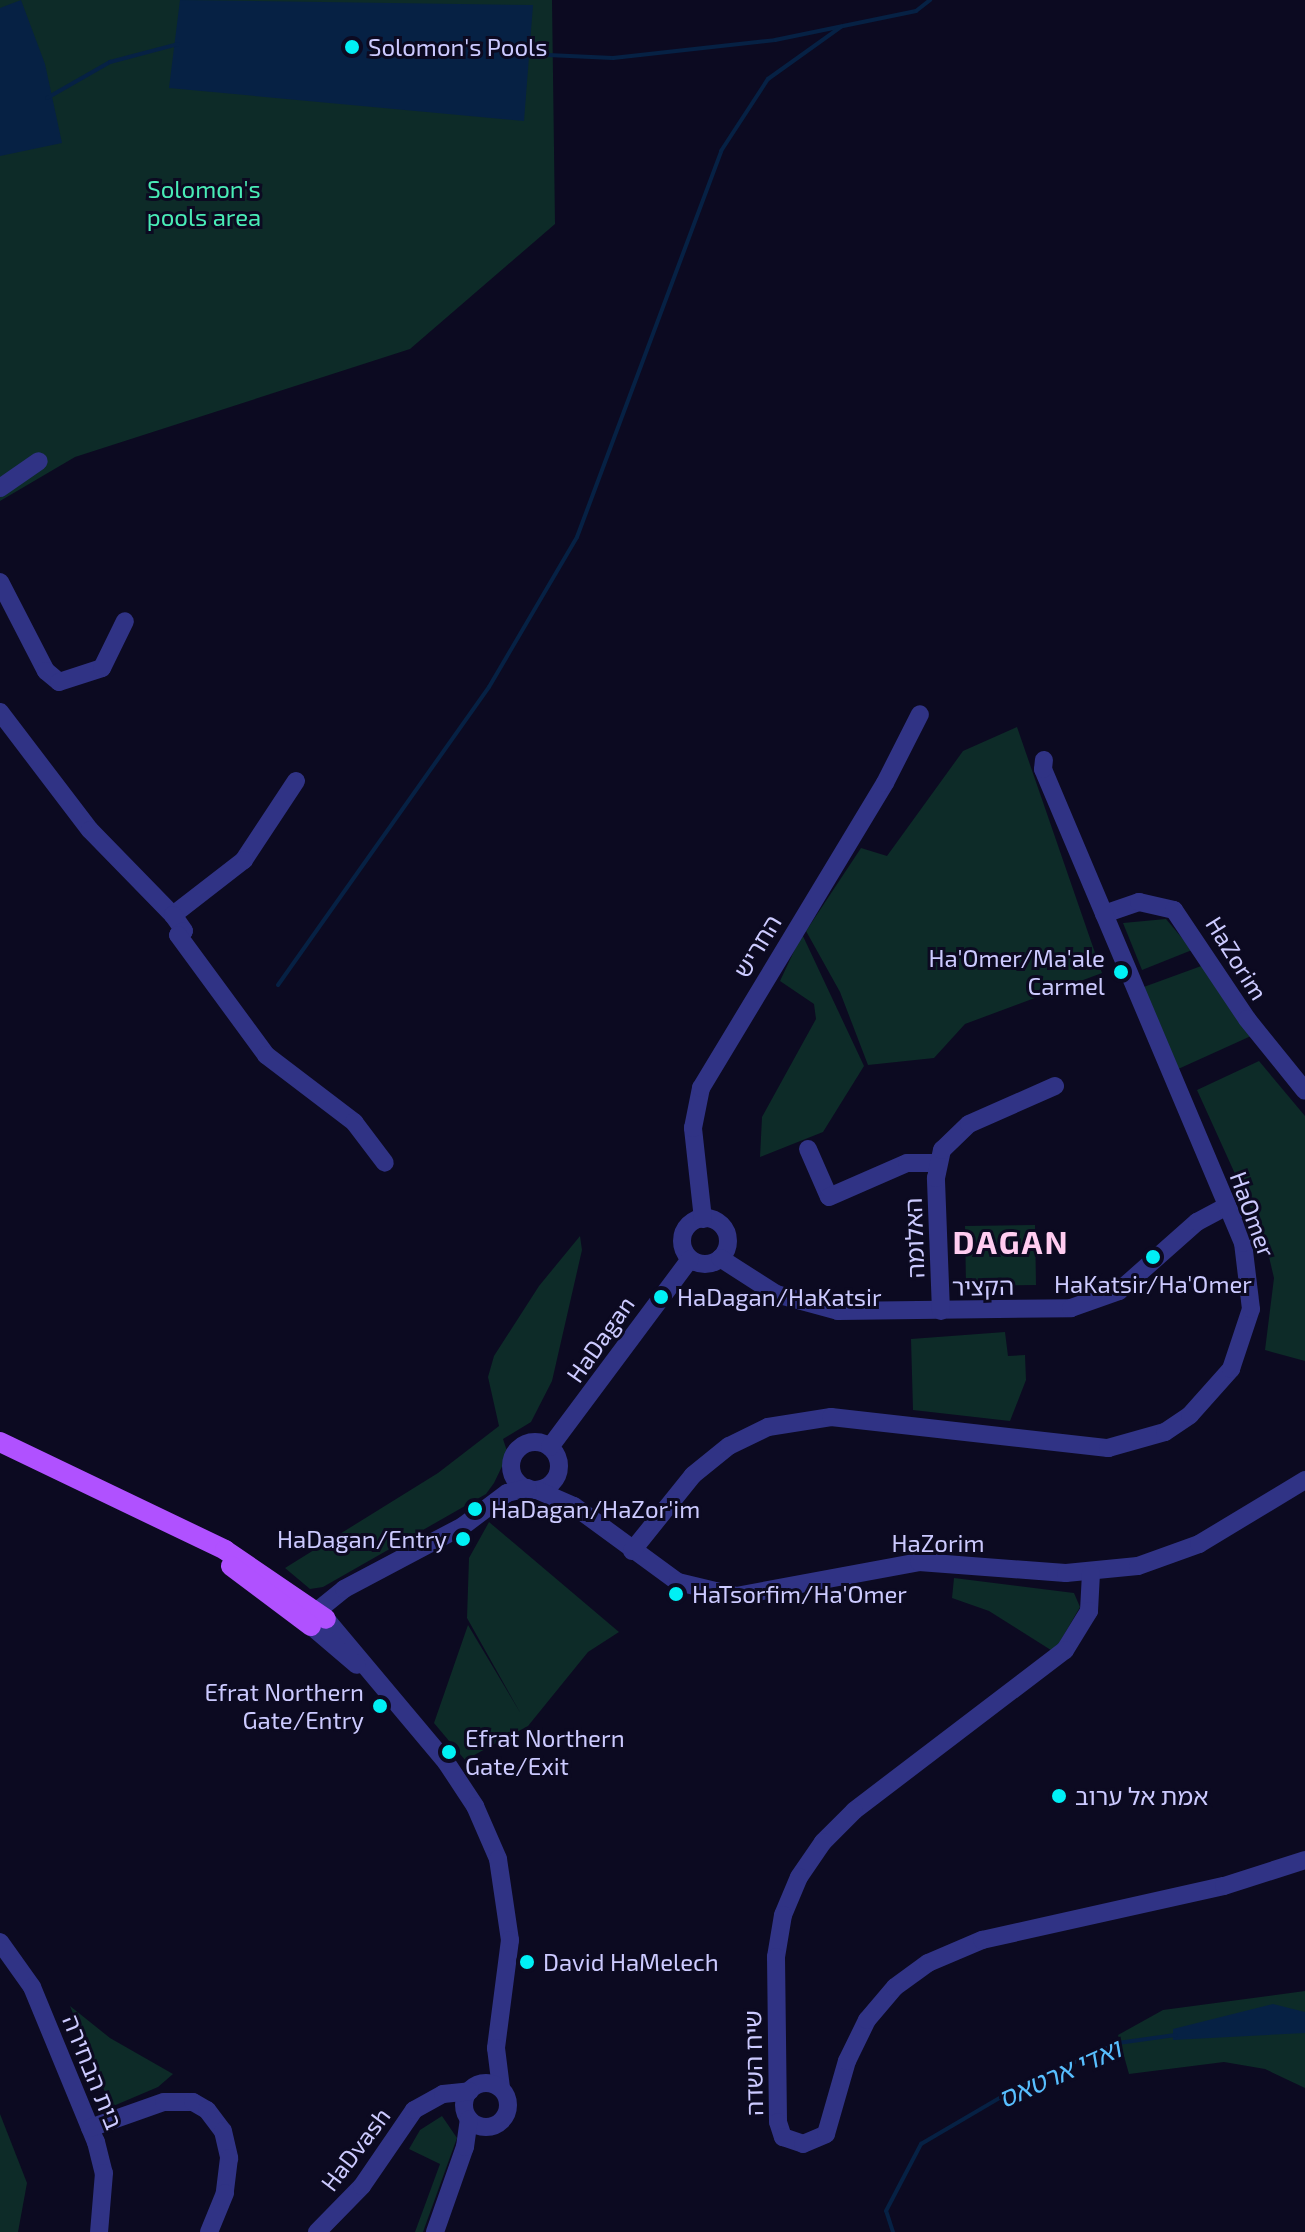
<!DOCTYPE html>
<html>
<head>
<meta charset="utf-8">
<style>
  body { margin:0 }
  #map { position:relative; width:1305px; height:2232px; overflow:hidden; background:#0c0a21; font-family:"Exo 2","Noto Sans Hebrew",sans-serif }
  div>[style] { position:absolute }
  .green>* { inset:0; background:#0d2b28 }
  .water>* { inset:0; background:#062144 }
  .stream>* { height:4px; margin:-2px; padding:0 2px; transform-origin:2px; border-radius:2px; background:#062144 }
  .minor>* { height:18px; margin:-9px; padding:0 9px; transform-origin:9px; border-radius:9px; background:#303385 }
  .minor>.ring { margin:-9px; padding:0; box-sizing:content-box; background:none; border:18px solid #303385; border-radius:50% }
  .major>* { height:20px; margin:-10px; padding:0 10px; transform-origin:10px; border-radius:10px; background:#b051ff }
  .dots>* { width:22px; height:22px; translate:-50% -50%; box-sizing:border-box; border:4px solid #0c0a21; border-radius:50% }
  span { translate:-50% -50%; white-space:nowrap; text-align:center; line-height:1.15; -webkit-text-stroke:6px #0c0a21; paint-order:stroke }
  .poi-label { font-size:24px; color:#cccaff }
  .left { translate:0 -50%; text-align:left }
  .right { translate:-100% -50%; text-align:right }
  .park-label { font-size:24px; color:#49ecb6 }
  .street-label { font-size:24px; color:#cccaff }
  .water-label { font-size:26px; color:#58bfff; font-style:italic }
  .district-label { font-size:32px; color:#ffccf0; font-weight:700; letter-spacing:2px }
</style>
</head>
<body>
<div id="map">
  <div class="green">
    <i style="clip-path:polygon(0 0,552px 0,555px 224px,410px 349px,75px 457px,0 501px)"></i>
    <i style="clip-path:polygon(1017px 727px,1102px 973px,965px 1024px,934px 1058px,868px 1065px,840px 992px,806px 931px,861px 848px,887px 856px,963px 751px)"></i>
    <i style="clip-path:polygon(1166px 919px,1192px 950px,1142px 970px,1123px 923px)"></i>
    <i style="clip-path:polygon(802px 934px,864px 1066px,823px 1132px,760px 1157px,762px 1117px,816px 1019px,814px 1004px,780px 981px)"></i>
    <i style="clip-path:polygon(1204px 965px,1251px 1036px,1176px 1070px,1141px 988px)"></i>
    <i style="clip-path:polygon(1259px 1061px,1305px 1116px,1305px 1361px,1265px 1350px,1274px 1278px,1265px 1240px,1197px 1090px)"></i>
    <i style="clip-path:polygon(1035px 1225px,1036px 1285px,966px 1286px,965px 1226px)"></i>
    <i style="clip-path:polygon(580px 1236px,582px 1250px,552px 1381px,531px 1422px,503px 1439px,508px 1454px,494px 1483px,486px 1494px,323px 1587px,310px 1589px,285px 1568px,438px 1473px,499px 1426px,488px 1377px,494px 1356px,539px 1286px)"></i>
    <i style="clip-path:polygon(1005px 1332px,1008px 1356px,1025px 1355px,1026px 1380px,1010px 1421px,913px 1410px,911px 1339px)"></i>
    <i style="clip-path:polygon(489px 1522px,619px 1632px,588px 1652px,528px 1726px,465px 1760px,434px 1723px,468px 1625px,521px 1714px,467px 1618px,469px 1558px)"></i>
    <i style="clip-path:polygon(954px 1578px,1074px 1593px,1080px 1607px,1054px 1652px,989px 1611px,952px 1598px)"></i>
    <i style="clip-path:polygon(1305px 1991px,1305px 2088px,1265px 2069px,1224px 2062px,1129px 2074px,1118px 2035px,1163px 2010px)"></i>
    <i style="clip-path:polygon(70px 2006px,110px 2038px,173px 2074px,158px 2087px,111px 2107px)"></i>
    <i style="clip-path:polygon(0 2114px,27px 2183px,18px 2232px,0 2232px)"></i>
    <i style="clip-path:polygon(442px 2116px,457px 2138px,423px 2232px,415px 2232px,440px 2164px,409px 2149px,420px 2130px)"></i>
  </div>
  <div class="water">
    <i style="clip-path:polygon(21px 0,45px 64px,62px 143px,0 156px,0 8px)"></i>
    <i style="clip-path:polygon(180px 0,533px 5px,524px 121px,169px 88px)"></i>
    <i style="clip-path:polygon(1273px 2004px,1305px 2012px,1305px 2033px,1173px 2040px,1173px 2029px)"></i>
  </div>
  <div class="stream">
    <i style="left:526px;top:54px;width:87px;rotate:2.6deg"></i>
    <i style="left:613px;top:58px;width:163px;rotate:-6.3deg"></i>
    <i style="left:775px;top:40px;width:144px;rotate:-11.6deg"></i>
    <i style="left:916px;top:11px;width:18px;rotate:-38deg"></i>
    <i style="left:47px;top:98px;width:73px;rotate:-29.7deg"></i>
    <i style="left:110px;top:62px;width:70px;rotate:-14.8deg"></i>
    <i style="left:278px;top:985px;width:365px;rotate:-54.7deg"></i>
    <i style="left:489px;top:687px;width:174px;rotate:-59.6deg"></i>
    <i style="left:577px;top:537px;width:412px;rotate:-69.5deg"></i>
    <i style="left:721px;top:151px;width:86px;rotate:-56.9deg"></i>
    <i style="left:768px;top:79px;width:90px;rotate:-35.5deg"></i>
    <i style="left:893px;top:2232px;width:22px;rotate:-108deg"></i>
    <i style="left:886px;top:2211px;width:76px;rotate:-62.4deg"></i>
    <i style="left:921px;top:2144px;width:107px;rotate:-30.4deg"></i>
    <i style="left:1013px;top:2090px;width:115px;rotate:-24.1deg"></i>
    <i style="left:1118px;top:2043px;width:58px;rotate:-8deg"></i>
  </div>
  <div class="minor">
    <i style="left:0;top:488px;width:47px;rotate:-34.7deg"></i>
    <i style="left:0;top:582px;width:100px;rotate:62.7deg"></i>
    <i style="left:46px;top:671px;width:17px;rotate:40deg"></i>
    <i style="left:59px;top:682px;width:45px;rotate:-18deg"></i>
    <i style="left:102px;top:668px;width:52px;rotate:-63.9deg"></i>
    <i style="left:0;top:712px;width:148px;rotate:52.7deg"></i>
    <i style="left:90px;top:830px;width:119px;rotate:45.7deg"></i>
    <i style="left:296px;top:781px;width:95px;rotate:123.4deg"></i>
    <i style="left:244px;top:860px;width:90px;rotate:142.2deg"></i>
    <i style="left:173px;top:915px;width:19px;rotate:55deg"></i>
    <i style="left:184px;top:931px;width:7px;rotate:146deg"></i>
    <i style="left:178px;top:935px;width:149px;rotate:53.7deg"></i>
    <i style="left:266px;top:1055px;width:111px;rotate:37.3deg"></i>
    <i style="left:354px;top:1122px;width:51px;rotate:52.9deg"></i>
    <i style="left:1104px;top:914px;width:37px;rotate:-19deg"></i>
    <i style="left:1139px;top:902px;width:36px;rotate:13deg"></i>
    <i style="left:1174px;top:910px;width:131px;rotate:56.2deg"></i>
    <i style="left:1247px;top:1019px;width:92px;rotate:51.1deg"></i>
    <i style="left:808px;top:1149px;width:52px;rotate:66.4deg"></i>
    <i style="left:829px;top:1197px;width:85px;rotate:-23.6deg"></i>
    <i style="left:907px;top:1163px;width:31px"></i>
    <i class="ring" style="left:682px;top:1218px;width:28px;height:28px"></i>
    <i style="left:703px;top:1219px;width:92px;rotate:-96.3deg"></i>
    <i style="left:693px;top:1128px;width:41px;rotate:-78.7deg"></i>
    <i style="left:701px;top:1088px;width:356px;rotate:-58.9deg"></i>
    <i style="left:885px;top:783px;width:77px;rotate:-63.1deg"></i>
    <i style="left:720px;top:1258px;width:67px;rotate:32.7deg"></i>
    <i style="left:776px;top:1294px;width:64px;rotate:15.3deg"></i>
    <i style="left:838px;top:1311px;width:233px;rotate:-0.7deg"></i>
    <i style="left:1071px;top:1308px;width:51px;rotate:-19.5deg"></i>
    <i style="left:1119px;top:1291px;width:104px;rotate:-41.5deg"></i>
    <i style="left:1197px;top:1222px;width:34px;rotate:-28deg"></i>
    <i style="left:941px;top:1311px;width:133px;rotate:-92.2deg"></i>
    <i style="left:936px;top:1178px;width:29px;rotate:-78deg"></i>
    <i style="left:942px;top:1150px;width:37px;rotate:-44deg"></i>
    <i style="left:969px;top:1124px;width:94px;rotate:-23.8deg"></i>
    <i class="ring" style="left:511px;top:1442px;width:30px;height:30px"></i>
    <i style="left:550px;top:1447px;width:234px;rotate:-53.3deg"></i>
    <i style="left:537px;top:1490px;width:40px;rotate:23.4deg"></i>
    <i style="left:574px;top:1506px;width:129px;rotate:36.2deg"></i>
    <i style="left:678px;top:1582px;width:60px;rotate:13.6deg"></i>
    <i style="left:736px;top:1596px;width:186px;rotate:-10.5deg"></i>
    <i style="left:919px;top:1562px;width:147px;rotate:4.3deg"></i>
    <i style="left:1066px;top:1573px;width:72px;rotate:-5.6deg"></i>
    <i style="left:1138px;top:1566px;width:65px;rotate:-19.8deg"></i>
    <i style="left:1199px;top:1544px;width:124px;rotate:-31.1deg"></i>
    <i style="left:632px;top:1551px;width:97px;rotate:-51.2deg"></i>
    <i style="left:693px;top:1475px;width:46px;rotate:-38.9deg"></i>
    <i style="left:729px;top:1446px;width:43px;rotate:-26deg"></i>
    <i style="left:768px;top:1427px;width:64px;rotate:-9deg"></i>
    <i style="left:831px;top:1417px;width:279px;rotate:6.4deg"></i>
    <i style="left:1108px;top:1448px;width:59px;rotate:-15.7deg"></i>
    <i style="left:1165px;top:1432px;width:30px;rotate:-34deg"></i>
    <i style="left:1190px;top:1415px;width:62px;rotate:-48.3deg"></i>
    <i style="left:1231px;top:1369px;width:63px;rotate:-71.6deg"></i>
    <i style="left:1251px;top:1309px;width:66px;rotate:-96.9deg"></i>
    <i style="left:1243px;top:1243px;width:514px;rotate:-112.88deg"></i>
    <i style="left:1043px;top:769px;width:9px;rotate:-84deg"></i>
    <i style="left:1091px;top:1573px;width:38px;rotate:93deg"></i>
    <i style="left:1089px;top:1611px;width:46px;rotate:121.6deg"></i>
    <i style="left:1065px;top:1650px;width:265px;rotate:142.7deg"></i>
    <i style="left:854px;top:1811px;width:44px;rotate:135deg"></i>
    <i style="left:823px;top:1842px;width:42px;rotate:124.4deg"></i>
    <i style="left:799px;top:1877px;width:41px;rotate:112.8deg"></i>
    <i style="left:783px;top:1915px;width:43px;rotate:99.5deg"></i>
    <i style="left:776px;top:1957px;width:165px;rotate:89.3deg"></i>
    <i style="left:778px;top:2122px;width:16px;rotate:72deg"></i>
    <i style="left:783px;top:2137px;width:21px;rotate:19deg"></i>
    <i style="left:803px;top:2144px;width:25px;rotate:-23deg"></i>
    <i style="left:826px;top:2134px;width:76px;rotate:-74deg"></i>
    <i style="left:847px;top:2061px;width:46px;rotate:-64deg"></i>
    <i style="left:867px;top:2020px;width:43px;rotate:-49.7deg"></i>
    <i style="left:895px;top:1987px;width:41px;rotate:-36deg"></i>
    <i style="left:928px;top:1963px;width:59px;rotate:-23.1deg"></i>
    <i style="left:982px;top:1940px;width:248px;rotate:-12.6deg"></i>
    <i style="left:1224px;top:1886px;width:85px;rotate:-17.8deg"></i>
    <i style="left:326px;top:1619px;width:187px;rotate:50deg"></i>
    <i style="left:446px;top:1762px;width:53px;rotate:56.6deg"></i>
    <i style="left:475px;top:1806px;width:58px;rotate:66.5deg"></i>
    <i style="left:498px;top:1859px;width:82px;rotate:81.6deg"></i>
    <i style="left:510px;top:1940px;width:109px;rotate:97.4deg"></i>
    <i style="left:496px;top:2048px;width:40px;rotate:82.9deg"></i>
    <i style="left:311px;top:1626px;width:16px;rotate:-68deg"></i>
    <i style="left:317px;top:1611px;width:35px;rotate:-39deg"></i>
    <i style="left:344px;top:1589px;width:135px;rotate:-27.9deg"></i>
    <i style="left:463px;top:1526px;width:55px;rotate:-36.9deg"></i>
    <i style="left:507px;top:1493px;width:21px;rotate:-14deg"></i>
    <i style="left:311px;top:1626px;width:60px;rotate:40.3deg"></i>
    <i style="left:0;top:1942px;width:55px;rotate:54.6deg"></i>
    <i style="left:32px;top:1987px;width:168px;rotate:67.6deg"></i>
    <i style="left:96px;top:2142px;width:32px;rotate:76deg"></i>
    <i style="left:104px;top:2173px;width:59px;rotate:94.8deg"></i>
    <i class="ring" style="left:464px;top:2083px;width:26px;height:26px"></i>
    <i style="left:90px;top:2128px;width:78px;rotate:-19.4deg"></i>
    <i style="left:164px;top:2102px;width:29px"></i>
    <i style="left:193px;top:2102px;width:16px;rotate:30deg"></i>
    <i style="left:207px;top:2110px;width:26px;rotate:53deg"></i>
    <i style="left:223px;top:2131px;width:28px;rotate:77deg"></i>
    <i style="left:229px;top:2158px;width:35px;rotate:97deg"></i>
    <i style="left:225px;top:2193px;width:42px;rotate:112.3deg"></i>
    <i style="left:317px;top:2232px;width:64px;rotate:-45.6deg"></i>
    <i style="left:362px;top:2186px;width:92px;rotate:-55.6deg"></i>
    <i style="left:414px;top:2110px;width:33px;rotate:-29deg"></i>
    <i style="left:443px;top:2094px;width:27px;rotate:-6deg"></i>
    <i style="left:435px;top:2232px;width:90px;rotate:-70.6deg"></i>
    <i style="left:465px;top:2147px;width:28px;rotate:-82deg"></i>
  </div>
  <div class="major">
    <i style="left:0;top:1442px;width:250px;rotate:25.6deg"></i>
    <i style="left:225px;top:1550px;width:122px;rotate:34.3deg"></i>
    <i style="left:231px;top:1566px;width:100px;rotate:36.9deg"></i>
  </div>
  <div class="dots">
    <i style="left:352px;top:47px;background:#00f0f5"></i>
    <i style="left:1121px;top:972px;background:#00f0f5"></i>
    <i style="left:1153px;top:1257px;background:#00f0f5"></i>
    <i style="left:661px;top:1297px;background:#00f0f5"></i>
    <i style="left:475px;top:1509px;background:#00f0f5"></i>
    <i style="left:463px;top:1539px;background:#00f0f5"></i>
    <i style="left:676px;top:1594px;background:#00f0f5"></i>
    <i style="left:380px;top:1706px;background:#00f0f5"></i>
    <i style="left:449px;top:1752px;background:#00f0f5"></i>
    <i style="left:1059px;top:1796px;background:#00f0f5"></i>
    <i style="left:527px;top:1962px;background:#00f0f5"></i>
  </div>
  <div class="poi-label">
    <span class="left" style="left:368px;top:47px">Solomon's Pools</span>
    <span class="right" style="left:1105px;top:972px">Ha'Omer/Ma'ale<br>Carmel</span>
    <span style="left:1153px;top:1284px">HaKatsir/Ha'Omer</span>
    <span class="left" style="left:677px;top:1297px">HaDagan/HaKatsir</span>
    <span class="left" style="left:491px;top:1509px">HaDagan/HaZor'im</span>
    <span class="right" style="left:447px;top:1539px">HaDagan/Entry</span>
    <span class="left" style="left:692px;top:1594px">HaTsorfim/Ha'Omer</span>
    <span class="right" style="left:364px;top:1706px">Efrat Northern<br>Gate/Entry</span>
    <span class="left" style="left:465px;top:1752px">Efrat Northern<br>Gate/Exit</span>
    <span class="left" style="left:1075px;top:1796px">אמת אל ערוב</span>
    <span class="left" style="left:543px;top:1962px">David HaMelech</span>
  </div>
  <div class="park-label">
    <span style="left:204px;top:203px">Solomon's<br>pools area</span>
  </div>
  <div class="street-label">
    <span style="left:757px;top:946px;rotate:-59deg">החריש</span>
    <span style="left:1237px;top:958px;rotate:58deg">HaZorim</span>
    <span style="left:1253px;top:1214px;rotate:70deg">HaOmer</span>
    <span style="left:914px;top:1238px;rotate:-92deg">האלומה</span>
    <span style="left:983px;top:1286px;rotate:-1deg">הקציר</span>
    <span style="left:600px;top:1339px;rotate:-55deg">HaDagan</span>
    <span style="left:938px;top:1543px">HaZorim</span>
    <span style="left:753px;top:2063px;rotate:-91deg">שיח השדה</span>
    <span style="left:93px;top:2072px;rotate:68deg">בית הבחירה</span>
    <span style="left:355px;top:2149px;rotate:-53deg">HaDvash</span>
  </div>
  <div class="water-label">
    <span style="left:1059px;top:2073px;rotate:-24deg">ואדי ארטאס</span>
  </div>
  <div class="district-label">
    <span style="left:1011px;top:1241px">DAGAN</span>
  </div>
</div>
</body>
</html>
